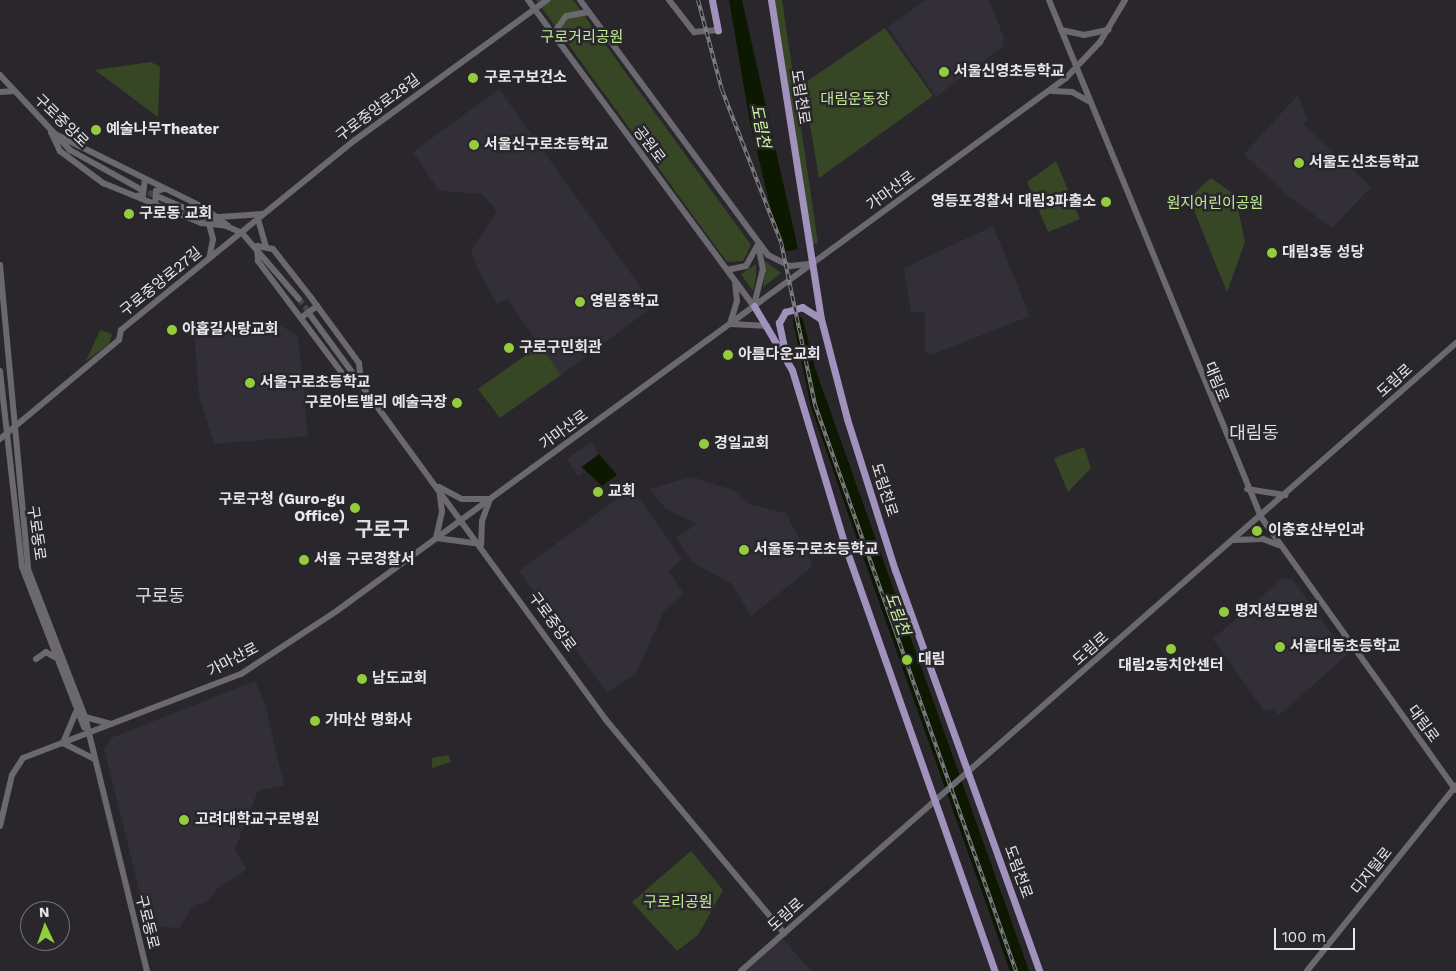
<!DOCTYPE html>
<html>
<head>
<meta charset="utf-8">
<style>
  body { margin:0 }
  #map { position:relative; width:1456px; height:971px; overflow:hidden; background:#29272c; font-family:"Work Sans","Noto Sans KR",sans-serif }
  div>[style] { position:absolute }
  .built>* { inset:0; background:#322f39 }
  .green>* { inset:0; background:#374725 }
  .water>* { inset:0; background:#0c1800 }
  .secondary-tunnel>* { height:6px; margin-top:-3px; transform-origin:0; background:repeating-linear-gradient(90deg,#464448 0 6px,transparent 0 9px) }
  .secondary>* { height:6px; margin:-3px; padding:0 3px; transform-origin:3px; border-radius:3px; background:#6b696f }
  .primary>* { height:7px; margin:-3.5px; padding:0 3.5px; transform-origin:3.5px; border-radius:3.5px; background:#a191bd }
  .rail>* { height:4px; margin-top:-2px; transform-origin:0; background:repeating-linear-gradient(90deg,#29272c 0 5.5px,#818084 0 11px); box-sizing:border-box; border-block:1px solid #818084 }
  .dots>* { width:14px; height:14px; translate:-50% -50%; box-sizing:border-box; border:2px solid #29272c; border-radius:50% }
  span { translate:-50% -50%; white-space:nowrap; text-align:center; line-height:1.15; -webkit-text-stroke:5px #29272c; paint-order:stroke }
  .park-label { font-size:15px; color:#c1ea93 }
  .poi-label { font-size:15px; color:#e7e6e9; font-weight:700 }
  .left { translate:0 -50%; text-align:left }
  .right { translate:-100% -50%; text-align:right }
  .street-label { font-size:15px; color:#e7e6e9 }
  .water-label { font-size:16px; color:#ccf49d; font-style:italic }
  .quarter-label { font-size:18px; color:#e1dfe6 }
  .district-label { font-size:20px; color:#e1dfe6; font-weight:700 }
  .north { position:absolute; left:20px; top:901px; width:50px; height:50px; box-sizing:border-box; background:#29272c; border:1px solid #757378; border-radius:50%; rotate:357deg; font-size:14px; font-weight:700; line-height:20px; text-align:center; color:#e7e6e9 }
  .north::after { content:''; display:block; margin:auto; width:18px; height:22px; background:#93cc3d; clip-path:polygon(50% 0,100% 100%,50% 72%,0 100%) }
  .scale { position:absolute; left:1274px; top:928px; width:81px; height:22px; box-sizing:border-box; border:2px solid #e7e6e9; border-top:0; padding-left:6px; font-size:15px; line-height:18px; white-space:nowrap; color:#e7e6e9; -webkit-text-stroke:4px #29272c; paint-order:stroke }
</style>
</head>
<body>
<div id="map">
  <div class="built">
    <i style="clip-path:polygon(926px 0,989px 0,1004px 38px,1002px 47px,936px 97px,888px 27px)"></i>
    <i style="clip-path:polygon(499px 89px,654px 306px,561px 375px,507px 299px,497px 304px,477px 268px,471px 250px,497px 211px,482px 194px,439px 191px,413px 152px)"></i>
    <i style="clip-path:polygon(1298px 95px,1307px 120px,1304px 125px,1371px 187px,1332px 228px,1287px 195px,1244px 154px)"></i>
    <i style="clip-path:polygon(993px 226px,1030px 316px,931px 355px,925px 352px,925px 311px,911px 313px,904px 268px)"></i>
    <i style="clip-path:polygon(270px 319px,298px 336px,308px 436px,214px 444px,199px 396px,194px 328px)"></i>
    <i style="clip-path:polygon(591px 442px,599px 454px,581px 467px,584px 472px,578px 476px,567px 459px)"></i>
    <i style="clip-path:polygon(692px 477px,735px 491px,749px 504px,786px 513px,813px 566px,751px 616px,732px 584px,692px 562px,676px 538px,697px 524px,666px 509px,649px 489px)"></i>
    <i style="clip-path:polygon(632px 488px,682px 559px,669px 571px,684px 594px,664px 611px,636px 673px,607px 693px,519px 571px)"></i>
    <i style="clip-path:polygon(1283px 578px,1293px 580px,1347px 655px,1279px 715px,1273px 709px,1264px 711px,1213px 639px)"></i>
    <i style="clip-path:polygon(255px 681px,265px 704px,284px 785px,258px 791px,235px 849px,246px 868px,241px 874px,220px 886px,205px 903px,194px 905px,179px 928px,148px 926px,104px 749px,111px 738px)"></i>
    <i style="clip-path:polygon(781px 937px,811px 971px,742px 971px)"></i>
  </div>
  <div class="green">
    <i style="clip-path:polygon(536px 0,573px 0,751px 245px,743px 261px,727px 262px)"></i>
    <i style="clip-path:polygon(773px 0,782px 0,818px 243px,812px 244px)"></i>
    <i style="clip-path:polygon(885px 28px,933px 96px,819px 178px,803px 84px)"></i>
    <i style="clip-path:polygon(151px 62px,160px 67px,158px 117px,95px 70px)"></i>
    <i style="clip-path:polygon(1056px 161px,1080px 219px,1048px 232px,1027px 182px)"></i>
    <i style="clip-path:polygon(1211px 178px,1235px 195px,1245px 242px,1227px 292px,1189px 198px)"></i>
    <i style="clip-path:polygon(765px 261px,781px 273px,763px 287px,765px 273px)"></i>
    <i style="clip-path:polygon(756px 264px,756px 276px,753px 291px,741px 274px)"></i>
    <i style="clip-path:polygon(100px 330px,112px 334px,109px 344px,86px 361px)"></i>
    <i style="clip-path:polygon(540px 345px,561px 375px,500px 418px,478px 389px)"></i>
    <i style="clip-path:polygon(1084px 447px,1091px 468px,1068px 492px,1054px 458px)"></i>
    <i style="clip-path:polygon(448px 755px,451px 762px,432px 768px,432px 758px)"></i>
    <i style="clip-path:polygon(691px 851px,723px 890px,698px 935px,677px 951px,632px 902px)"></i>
  </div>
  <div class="water">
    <i style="clip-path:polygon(729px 0,742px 0,798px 249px,781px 252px,750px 122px)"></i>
    <i style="clip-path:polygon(796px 312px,803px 320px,815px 368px,1029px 971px,1010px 971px,868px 571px,811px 407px,793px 321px)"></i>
    <i style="clip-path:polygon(599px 454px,617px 475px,602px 486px,582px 467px)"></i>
  </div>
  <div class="secondary-tunnel">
    <i style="left:140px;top:189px;width:21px;rotate:23deg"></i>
    <i style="left:299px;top:299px;width:20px;rotate:53deg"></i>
  </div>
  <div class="secondary">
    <i style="left:528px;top:0;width:380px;rotate:53.6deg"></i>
    <i style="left:580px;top:0;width:317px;rotate:53.6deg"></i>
    <i style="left:768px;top:255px;width:25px;rotate:27deg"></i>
    <i style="left:790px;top:266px;width:19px;rotate:-6deg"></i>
    <i style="left:669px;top:0;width:41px;rotate:52deg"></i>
    <i style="left:694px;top:32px;width:24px;rotate:-5deg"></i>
    <i style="left:1049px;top:0;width:559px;rotate:67.7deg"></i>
    <i style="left:1261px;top:517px;width:335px;rotate:54.5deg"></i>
    <i style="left:1061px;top:30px;width:24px;rotate:12deg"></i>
    <i style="left:1084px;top:35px;width:25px;rotate:-12deg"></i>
    <i style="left:553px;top:34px;width:22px;rotate:-54deg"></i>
    <i style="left:566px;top:16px;width:23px;rotate:-10deg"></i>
    <i style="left:0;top:75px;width:103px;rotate:47deg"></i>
    <i style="left:70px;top:150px;width:80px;rotate:29.1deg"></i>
    <i style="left:1052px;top:91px;width:20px;rotate:3deg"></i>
    <i style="left:1072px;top:92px;width:18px;rotate:29deg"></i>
    <i style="left:0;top:92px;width:14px;rotate:-4deg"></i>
    <i style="left:51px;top:132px;width:21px;rotate:65deg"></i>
    <i style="left:60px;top:151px;width:54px;rotate:36.7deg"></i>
    <i style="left:103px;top:183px;width:106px;rotate:22.2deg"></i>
    <i style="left:201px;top:223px;width:27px;rotate:6deg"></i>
    <i style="left:51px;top:132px;width:169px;rotate:26.3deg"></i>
    <i style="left:203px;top:207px;width:31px;rotate:37deg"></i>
    <i style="left:136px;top:196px;width:7px;rotate:-8deg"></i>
    <i style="left:143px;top:195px;width:16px;rotate:-83deg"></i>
    <i style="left:159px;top:197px;width:90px;rotate:23.4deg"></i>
    <i style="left:242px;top:233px;width:87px;rotate:49.2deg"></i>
    <i style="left:155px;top:206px;width:15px;rotate:-86deg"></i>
    <i style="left:156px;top:191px;width:8px;rotate:-14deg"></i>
    <i style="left:219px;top:217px;width:44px;rotate:-3.9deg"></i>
    <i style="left:258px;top:219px;width:29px;rotate:74deg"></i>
    <i style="left:209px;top:224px;width:16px;rotate:75deg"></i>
    <i style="left:213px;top:239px;width:20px;rotate:101deg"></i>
    <i style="left:257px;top:246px;width:16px;rotate:11deg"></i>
    <i style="left:273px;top:249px;width:63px;rotate:52deg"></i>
    <i style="left:312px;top:299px;width:79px;rotate:53.7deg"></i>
    <i style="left:359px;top:363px;width:19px;rotate:84deg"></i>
    <i style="left:361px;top:382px;width:17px;rotate:-163deg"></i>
    <i style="left:345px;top:377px;width:145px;rotate:-126.9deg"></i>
    <i style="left:258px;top:261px;width:15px;rotate:-94deg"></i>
    <i style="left:0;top:265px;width:305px;rotate:84.7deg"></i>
    <i style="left:28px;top:569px;width:159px;rotate:68.9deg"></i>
    <i style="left:85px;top:717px;width:261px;rotate:76.3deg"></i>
    <i style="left:727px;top:270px;width:19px;rotate:-12deg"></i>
    <i style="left:746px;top:266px;width:23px;rotate:-61deg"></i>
    <i style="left:735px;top:282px;width:19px;rotate:84deg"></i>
    <i style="left:737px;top:301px;width:24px;rotate:107deg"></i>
    <i style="left:730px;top:324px;width:37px;rotate:3deg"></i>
    <i style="left:754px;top:305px;width:36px;rotate:-76deg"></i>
    <i style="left:763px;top:270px;width:25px;rotate:-101deg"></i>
    <i style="left:311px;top:316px;width:500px;rotate:53.86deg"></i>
    <i style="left:606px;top:720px;width:278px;rotate:50.1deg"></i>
    <i style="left:302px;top:317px;width:19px;rotate:-36deg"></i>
    <i style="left:0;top:371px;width:197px;rotate:83.6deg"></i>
    <i style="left:22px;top:567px;width:172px;rotate:68.8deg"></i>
    <i style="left:0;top:439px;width:155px;rotate:-39.8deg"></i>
    <i style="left:119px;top:340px;width:10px;rotate:-79deg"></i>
    <i style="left:121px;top:330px;width:301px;rotate:-39.1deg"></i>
    <i style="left:355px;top:140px;width:238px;rotate:-36.1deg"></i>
    <i style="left:439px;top:487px;width:26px;rotate:28deg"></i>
    <i style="left:462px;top:499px;width:28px"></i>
    <i style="left:490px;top:499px;width:23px;rotate:110deg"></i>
    <i style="left:482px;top:521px;width:23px;rotate:92deg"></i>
    <i style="left:481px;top:544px;width:45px;rotate:-172.4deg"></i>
    <i style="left:436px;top:538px;width:27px;rotate:-77deg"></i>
    <i style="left:442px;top:512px;width:25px;rotate:-97deg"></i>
    <i style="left:1247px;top:489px;width:39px;rotate:9deg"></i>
    <i style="left:1235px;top:540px;width:28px;rotate:-2deg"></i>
    <i style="left:1263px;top:539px;width:17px;rotate:21deg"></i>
    <i style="left:36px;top:659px;width:12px;rotate:-35deg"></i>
    <i style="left:46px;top:652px;width:9px;rotate:32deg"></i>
    <i style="left:76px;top:712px;width:34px;rotate:113deg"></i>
    <i style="left:63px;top:743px;width:35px;rotate:27deg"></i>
    <i style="left:85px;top:717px;width:27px;rotate:15deg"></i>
    <i style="left:0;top:826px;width:52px;rotate:-76.8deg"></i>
    <i style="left:12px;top:775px;width:20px;rotate:-57deg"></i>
    <i style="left:23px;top:758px;width:234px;rotate:-21.1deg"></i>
    <i style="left:241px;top:674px;width:116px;rotate:-33.4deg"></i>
    <i style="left:338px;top:610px;width:902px;rotate:-36.16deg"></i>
    <i style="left:1066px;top:78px;width:50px;rotate:-46.6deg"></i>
    <i style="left:1100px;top:42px;width:49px;rotate:-59.2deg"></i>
    <i style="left:741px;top:971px;width:952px;rotate:-41.29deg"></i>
    <i style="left:1307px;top:971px;width:238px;rotate:-51.2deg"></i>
  </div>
  <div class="primary">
    <i style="left:712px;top:0;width:31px;rotate:79deg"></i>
    <i style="left:771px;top:0;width:323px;rotate:81.1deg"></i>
    <i style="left:821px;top:319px;width:103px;rotate:75.4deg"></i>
    <i style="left:847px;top:419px;width:158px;rotate:72.4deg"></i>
    <i style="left:895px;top:570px;width:426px;rotate:70.2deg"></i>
    <i style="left:754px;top:306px;width:74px;rotate:59.3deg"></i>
    <i style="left:792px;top:370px;width:184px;rotate:73.2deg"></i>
    <i style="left:845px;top:546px;width:451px;rotate:70.6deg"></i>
    <i style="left:784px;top:347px;width:25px;rotate:-102deg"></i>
    <i style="left:779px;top:323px;width:13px;rotate:-61deg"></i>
    <i style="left:785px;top:312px;width:18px;rotate:-16deg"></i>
    <i style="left:802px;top:307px;width:22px;rotate:32deg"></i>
  </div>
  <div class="rail">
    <i style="left:698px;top:0;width:93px;rotate:75.1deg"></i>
    <i style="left:722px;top:90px;width:163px;rotate:68.8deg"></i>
    <i style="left:781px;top:242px;width:167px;rotate:78.2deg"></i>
    <i style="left:815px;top:405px;width:601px;rotate:70.45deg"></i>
  </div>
  <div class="dots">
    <i style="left:944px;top:72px;background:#93cc3d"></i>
    <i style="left:473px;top:78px;background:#93cc3d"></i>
    <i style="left:96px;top:130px;background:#93cc3d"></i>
    <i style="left:474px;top:145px;background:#93cc3d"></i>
    <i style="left:1299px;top:163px;background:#93cc3d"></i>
    <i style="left:1106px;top:202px;background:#93cc3d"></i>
    <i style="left:129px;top:214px;background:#93cc3d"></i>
    <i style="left:1272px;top:253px;background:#93cc3d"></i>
    <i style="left:580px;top:302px;background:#93cc3d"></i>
    <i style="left:172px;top:330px;background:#93cc3d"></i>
    <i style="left:509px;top:348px;background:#93cc3d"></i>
    <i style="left:728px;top:355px;background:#93cc3d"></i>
    <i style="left:250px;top:383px;background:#93cc3d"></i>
    <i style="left:457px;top:403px;background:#93cc3d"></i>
    <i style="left:704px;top:444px;background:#93cc3d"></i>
    <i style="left:598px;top:492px;background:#93cc3d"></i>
    <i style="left:355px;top:508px;background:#93cc3d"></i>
    <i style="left:1257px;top:531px;background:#93cc3d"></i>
    <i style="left:744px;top:550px;background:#93cc3d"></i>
    <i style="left:304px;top:560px;background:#93cc3d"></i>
    <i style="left:1224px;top:612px;background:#93cc3d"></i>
    <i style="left:1280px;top:647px;background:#93cc3d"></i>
    <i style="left:1171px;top:649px;background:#93cc3d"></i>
    <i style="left:907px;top:660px;background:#93cc3d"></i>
    <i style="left:362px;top:679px;background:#93cc3d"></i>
    <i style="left:315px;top:721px;background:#93cc3d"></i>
    <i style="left:184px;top:820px;background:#93cc3d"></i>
  </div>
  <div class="park-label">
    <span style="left:582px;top:38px">구로거리공원</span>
    <span style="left:855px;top:100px">대림운동장</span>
    <span style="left:1215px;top:204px">원지어린이공원</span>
    <span style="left:678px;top:903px">구로리공원</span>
  </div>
  <div class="poi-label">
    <span class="left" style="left:954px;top:72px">서울신영초등학교</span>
    <span class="left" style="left:484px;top:78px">구로구보건소</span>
    <span class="left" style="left:106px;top:130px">예술나무Theater</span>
    <span class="left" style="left:484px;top:145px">서울신구로초등학교</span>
    <span class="left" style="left:1309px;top:163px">서울도신초등학교</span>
    <span class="right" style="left:1096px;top:202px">영등포경찰서 대림3파출소</span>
    <span class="left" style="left:139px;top:214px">구로동 교회</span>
    <span class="left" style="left:1282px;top:253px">대림3동 성당</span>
    <span class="left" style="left:590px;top:302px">영림중학교</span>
    <span class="left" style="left:182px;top:330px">아홉길사랑교회</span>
    <span class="left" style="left:519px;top:348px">구로구민회관</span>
    <span class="left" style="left:738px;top:355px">아름다운교회</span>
    <span class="left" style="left:260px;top:383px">서울구로초등학교</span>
    <span class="right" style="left:447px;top:403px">구로아트밸리 예술극장</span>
    <span class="left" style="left:714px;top:444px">경일교회</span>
    <span class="left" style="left:608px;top:492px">교회</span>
    <span class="right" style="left:345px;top:508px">구로구청 (Guro-gu<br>Office)</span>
    <span class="left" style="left:1268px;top:531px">이충호산부인과</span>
    <span class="left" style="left:754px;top:550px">서울동구로초등학교</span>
    <span class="left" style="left:314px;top:560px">서울 구로경찰서</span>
    <span class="left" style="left:1235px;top:612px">명지성모병원</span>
    <span class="left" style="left:1290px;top:647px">서울대동초등학교</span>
    <span class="left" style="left:918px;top:660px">대림</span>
    <span style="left:1171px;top:666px">대림2동치안센터</span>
    <span class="left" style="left:372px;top:679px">남도교회</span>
    <span class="left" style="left:325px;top:721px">가마산 명화사</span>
    <span class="left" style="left:195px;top:820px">고려대학교구로병원</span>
  </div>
  <div class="street-label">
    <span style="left:800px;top:97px;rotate:81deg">도림천로</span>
    <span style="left:378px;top:108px;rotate:-37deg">구로중앙로28길</span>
    <span style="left:61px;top:121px;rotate:44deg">구로중앙로</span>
    <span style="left:649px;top:145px;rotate:53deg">공원로</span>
    <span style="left:891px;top:191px;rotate:-36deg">가마산로</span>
    <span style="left:161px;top:282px;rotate:-39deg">구로중앙로27길</span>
    <span style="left:1395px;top:381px;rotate:-42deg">도림로</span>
    <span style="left:1216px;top:382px;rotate:68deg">대림로</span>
    <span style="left:564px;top:430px;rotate:-36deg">가마산로</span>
    <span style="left:884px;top:490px;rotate:72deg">도림천로</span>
    <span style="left:36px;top:533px;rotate:82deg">구로동로</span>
    <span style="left:552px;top:622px;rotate:54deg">구로중앙로</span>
    <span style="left:1091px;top:649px;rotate:-41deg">도림로</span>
    <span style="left:233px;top:660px;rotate:-28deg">가마산로</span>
    <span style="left:1423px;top:724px;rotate:54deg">대림로</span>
    <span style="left:1372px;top:871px;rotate:-51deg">디지털로</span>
    <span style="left:1018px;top:872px;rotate:70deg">도림천로</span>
    <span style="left:786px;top:915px;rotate:-41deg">도림로</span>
    <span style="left:147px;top:922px;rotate:76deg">구로동로</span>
  </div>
  <div class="water-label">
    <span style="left:760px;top:126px;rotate:79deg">도림천</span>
    <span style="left:897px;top:614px;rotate:70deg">도림천</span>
  </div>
  <div class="quarter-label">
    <span style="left:1254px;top:433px">대림동</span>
    <span style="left:160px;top:596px">구로동</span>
  </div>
  <div class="district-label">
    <span style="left:382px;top:529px">구로구</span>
  </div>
  <div class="north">N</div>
  <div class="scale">100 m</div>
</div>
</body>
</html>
